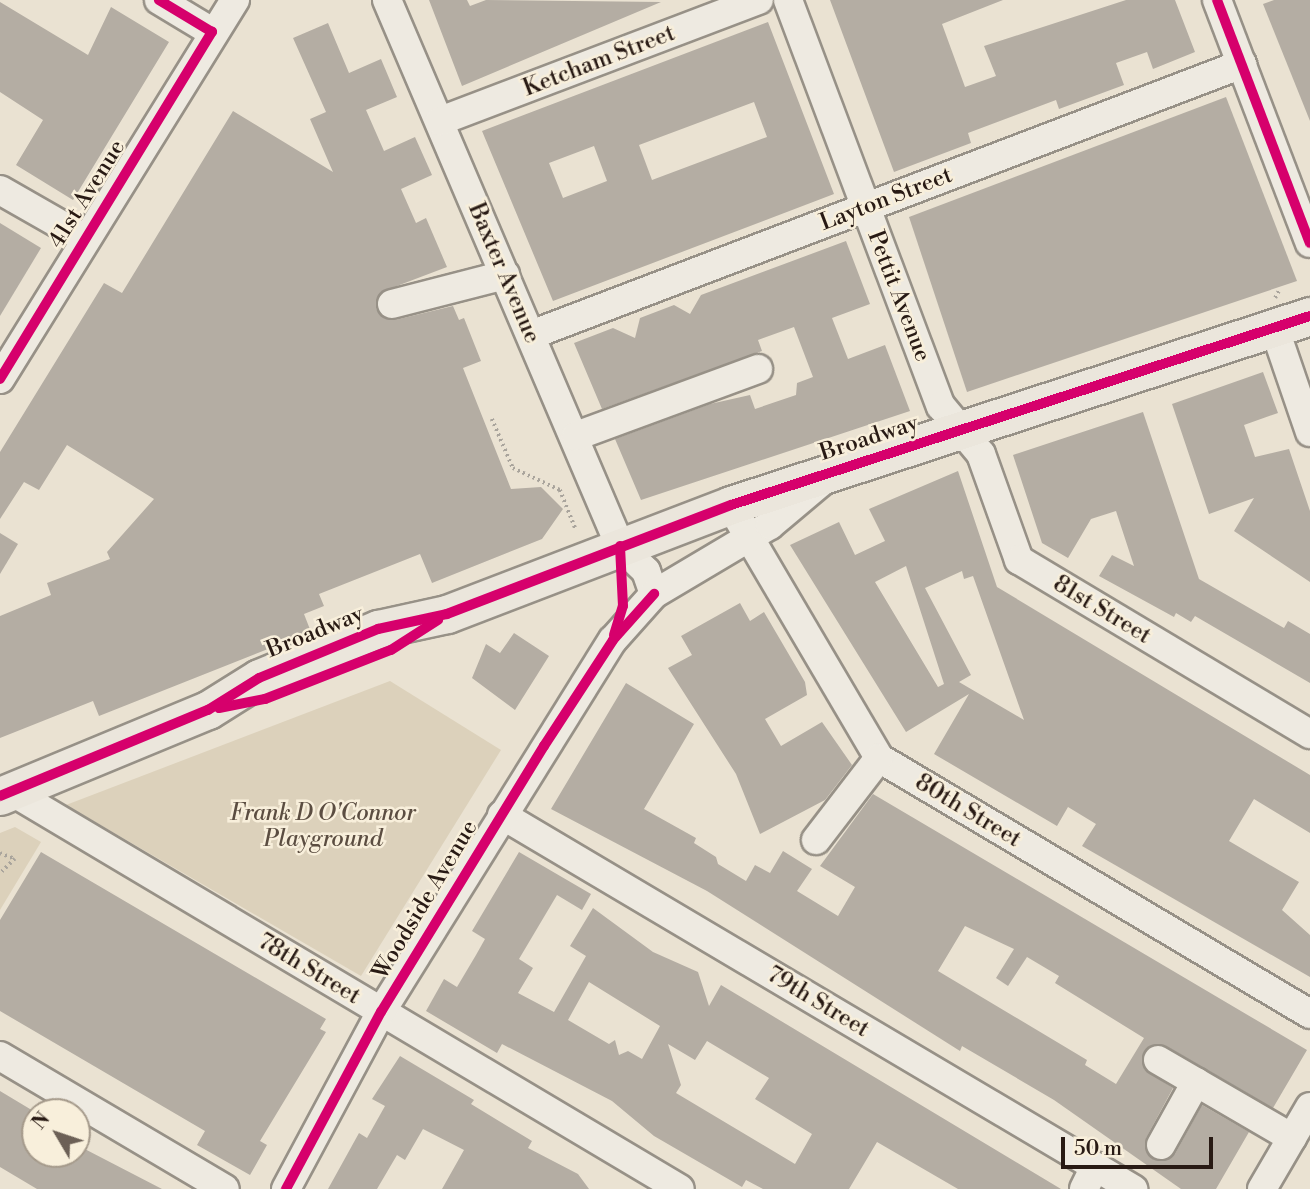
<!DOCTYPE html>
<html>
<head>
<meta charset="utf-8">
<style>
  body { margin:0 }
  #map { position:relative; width:1310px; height:1189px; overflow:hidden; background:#eae2d2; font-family:"Libre Bodoni",serif }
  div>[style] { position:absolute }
  .green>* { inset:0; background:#dcd1bb }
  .building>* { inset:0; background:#b4ada3 }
  .path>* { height:3.5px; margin-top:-1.75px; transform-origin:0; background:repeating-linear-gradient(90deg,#a9a49c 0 2px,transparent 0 5.5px) }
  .roads { filter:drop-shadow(2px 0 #979187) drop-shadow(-2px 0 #979187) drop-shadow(0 2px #979187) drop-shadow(0 -2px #979187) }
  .minor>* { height:28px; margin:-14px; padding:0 14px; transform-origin:14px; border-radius:14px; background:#eeeae1 }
  .major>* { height:37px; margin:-18.5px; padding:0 18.5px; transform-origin:18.5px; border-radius:18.5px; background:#ebe6dc }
  .cycleway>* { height:10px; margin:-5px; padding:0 5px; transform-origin:5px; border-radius:5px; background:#d6006c }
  span { translate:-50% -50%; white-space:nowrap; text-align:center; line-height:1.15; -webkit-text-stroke:5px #f8efdb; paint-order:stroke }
  .street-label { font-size:23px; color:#281a14 }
  .park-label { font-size:23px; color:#5b4d41; font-style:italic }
  .north { position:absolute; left:21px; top:1098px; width:70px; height:70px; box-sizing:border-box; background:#f8efdb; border:2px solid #a59a8b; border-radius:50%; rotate:309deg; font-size:19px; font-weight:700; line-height:28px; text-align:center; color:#281a14 }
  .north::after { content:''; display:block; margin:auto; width:24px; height:32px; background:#6c6056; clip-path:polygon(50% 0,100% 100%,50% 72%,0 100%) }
  .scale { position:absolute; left:1061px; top:1137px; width:152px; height:32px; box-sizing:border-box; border:4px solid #281a14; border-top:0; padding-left:9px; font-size:21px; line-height:24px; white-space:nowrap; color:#281a14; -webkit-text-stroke:5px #f8efdb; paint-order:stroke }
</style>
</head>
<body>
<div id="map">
  <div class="green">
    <i style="clip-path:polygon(390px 681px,501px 750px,361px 976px,66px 805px)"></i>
    <i style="clip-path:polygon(15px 827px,41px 842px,0 910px,0 833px)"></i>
  </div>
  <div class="building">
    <i style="clip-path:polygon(429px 0,467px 0,470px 6px,486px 0,661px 2px,462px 86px)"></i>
    <i style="clip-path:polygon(830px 0,1003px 0,942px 24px,965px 87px,996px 76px,984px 46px,1126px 0,1175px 0,1195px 52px,1153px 69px,1147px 52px,1116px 63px,1124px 85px,1059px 109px,1056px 100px,968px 133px,971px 143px,894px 172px)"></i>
    <i style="clip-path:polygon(1274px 0,1310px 0,1310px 121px,1263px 4px)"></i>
    <i style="clip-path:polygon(0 2px,88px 55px,111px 7px,169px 42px,73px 200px,16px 165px,43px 120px,0 92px)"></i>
    <i style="clip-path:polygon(evenodd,768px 22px,834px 194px,553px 301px,482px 131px,768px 22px,754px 102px,767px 137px,652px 180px,639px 145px,754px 102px,768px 22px,594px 146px,607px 181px,563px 198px,549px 163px,594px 146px)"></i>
    <i style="clip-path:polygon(328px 23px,349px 73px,381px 59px,397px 97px,366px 110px,384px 151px,415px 137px,432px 175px,401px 189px,416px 223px,426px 218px,447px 267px,381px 292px,376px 309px,395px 320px,453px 306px,459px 320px,464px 318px,481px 361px,463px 368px,511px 489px,541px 487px,563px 509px,542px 539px,432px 583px,420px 554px,319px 594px,324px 606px,304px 614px,311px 632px,99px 716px,93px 701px,0 738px,0 616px,51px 595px,47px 583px,110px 559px,107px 552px,154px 499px,67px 445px,39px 490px,24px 482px,0 519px,0 452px,104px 283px,122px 293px,233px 111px,333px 172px,310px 119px,326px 112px,293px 38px)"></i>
    <i style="clip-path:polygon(1226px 97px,1297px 281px,967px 392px,909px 217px)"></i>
    <i style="clip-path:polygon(0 223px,41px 248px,0 316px)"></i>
    <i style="clip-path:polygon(846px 241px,870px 304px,832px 318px,848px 359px,885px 345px,910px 411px,641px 500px,615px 439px,710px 404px,750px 395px,755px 409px,796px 395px,797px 383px,813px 377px,794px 327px,758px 340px,762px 351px,602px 409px,574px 343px,613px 328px,635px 338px,640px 318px,674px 305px,690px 314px,701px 295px)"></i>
    <i style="clip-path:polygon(1263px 372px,1278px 413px,1244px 425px,1255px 457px,1289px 449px,1310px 511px,1310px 582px,1234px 531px,1254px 498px,1209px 514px,1172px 404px)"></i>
    <i style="clip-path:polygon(1143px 412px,1199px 579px,1284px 628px,1288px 621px,1310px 634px,1310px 683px,1195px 616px,1191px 622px,1176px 613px,1174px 617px,1099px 576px,1112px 555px,1134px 566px,1116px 511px,1091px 519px,1068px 558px,1042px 543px,1013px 455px)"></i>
    <i style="clip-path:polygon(evenodd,958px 471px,997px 587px,1310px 775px,1310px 833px,1254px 799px,1229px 841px,1299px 882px,1282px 910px,1310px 935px,1310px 977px,1082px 846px,1096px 824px,1068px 807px,1057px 826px,934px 754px,969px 694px,906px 732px,790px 545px,839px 522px,855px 555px,885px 541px,869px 509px,958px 471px,906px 566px,944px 684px,938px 687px,875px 582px,906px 566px,958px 471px,962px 571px,964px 579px,973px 576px,1024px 720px,959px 682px,971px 675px,925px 588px,962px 571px)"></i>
    <i style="clip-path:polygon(0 533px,18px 544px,0 574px)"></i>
    <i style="clip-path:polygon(740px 603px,750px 621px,764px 612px,805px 682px,807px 695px,765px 719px,781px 746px,822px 722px,852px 765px,825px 800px,760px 834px,736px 774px,668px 668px,692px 655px,681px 636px)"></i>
    <i style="clip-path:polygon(514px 633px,549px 656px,515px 710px,472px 678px,486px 644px,500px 653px)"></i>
    <i style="clip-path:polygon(evenodd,626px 683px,694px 724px,644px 809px,696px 838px,694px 843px,716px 857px,718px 864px,746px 881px,755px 865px,770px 873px,783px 851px,812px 869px,797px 891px,838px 916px,855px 887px,820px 866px,873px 794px,1307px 1050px,1273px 1108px,1166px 1046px,1144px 1051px,1144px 1069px,1173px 1088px,1146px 1138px,1152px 1159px,1175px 1154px,1202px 1105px,1249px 1132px,1216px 1189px,1181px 1189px,1054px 1100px,962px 1046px,960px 1051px,707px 891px,551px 809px,626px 683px,965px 926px,1014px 949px,996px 978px,1008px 986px,1027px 957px,1059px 976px,1055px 983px,1144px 1038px,1116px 1084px,1085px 1065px,1087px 1060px,938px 971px,965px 926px)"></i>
    <i style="clip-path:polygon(41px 852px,326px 1019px,320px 1029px,326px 1032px,260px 1141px,267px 1145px,250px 1175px,197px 1145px,205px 1131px,0 1011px,0 920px)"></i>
    <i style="clip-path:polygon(evenodd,519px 852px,591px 894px,582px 910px,557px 895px,519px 959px,533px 968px,518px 993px,554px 1012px,586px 956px,570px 946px,593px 908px,653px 952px,698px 972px,709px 1006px,721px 985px,1061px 1189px,958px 1189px,877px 1142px,849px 1189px,763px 1189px,746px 1180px,742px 1187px,654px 1136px,612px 1101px,502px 1044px,497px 1053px,426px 1011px,444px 979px,457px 987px,476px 955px,485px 939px,472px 931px,519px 852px,589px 982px,660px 1026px,642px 1059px,628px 1051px,619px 1055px,615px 1040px,609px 1044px,568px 1020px,589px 982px,519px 852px,707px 1041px,769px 1078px,755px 1099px,812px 1134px,795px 1164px,676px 1093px,681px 1085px,668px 1044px,695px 1060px,707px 1041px)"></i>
    <i style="clip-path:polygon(400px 1056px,474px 1100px,471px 1104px,532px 1141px,528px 1148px,578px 1174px,589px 1189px,442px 1189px,464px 1150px,423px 1129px,405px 1160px,397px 1155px,377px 1189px,328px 1189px,359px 1133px,367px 1138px,385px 1106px,372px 1099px)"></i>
    <i style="clip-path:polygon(0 1091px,35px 1112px,35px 1154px,77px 1154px,77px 1145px,162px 1189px,37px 1189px,0 1167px)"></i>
  </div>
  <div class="path">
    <i style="left:1275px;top:298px;width:9px;rotate:-63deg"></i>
    <i style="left:492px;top:419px;width:53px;rotate:66.8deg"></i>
    <i style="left:513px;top:468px;width:52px;rotate:25.1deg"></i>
    <i style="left:560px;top:490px;width:43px;rotate:68.2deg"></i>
    <i style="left:0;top:853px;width:16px;rotate:22deg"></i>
    <i style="left:15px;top:859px;width:21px;rotate:135deg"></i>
  </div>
  <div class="roads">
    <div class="minor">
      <i style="left:159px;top:0;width:62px;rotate:31.1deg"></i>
      <i style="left:387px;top:0;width:594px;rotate:66.89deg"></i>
      <i style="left:620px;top:546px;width:36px;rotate:44deg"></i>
      <i style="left:646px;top:571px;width:24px;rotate:71deg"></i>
      <i style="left:788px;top:0;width:434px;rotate:69.4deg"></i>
      <i style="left:941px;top:406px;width:62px;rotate:50.2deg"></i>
      <i style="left:981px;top:454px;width:113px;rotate:70.3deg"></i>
      <i style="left:1019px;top:560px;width:339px;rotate:30.9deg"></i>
      <i style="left:1217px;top:0;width:260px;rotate:69.1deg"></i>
      <i style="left:440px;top:121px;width:341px;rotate:-20.8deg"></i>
      <i style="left:0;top:190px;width:97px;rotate:29.7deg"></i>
      <i style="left:392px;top:304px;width:117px;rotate:-14.4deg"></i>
      <i style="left:1274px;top:327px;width:111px;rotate:71.1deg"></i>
      <i style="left:531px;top:335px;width:761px;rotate:-20.86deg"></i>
      <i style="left:0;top:379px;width:446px;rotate:-58.2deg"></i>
      <i style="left:576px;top:436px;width:194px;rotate:-20.2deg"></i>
      <i style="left:739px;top:520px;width:276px;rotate:59.5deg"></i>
      <i style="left:879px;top:758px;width:501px;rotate:30.71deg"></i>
      <i style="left:11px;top:791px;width:778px;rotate:30.75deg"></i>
      <i style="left:502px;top:815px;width:734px;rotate:30.66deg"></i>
      <i style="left:816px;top:840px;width:103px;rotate:-52.5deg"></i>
      <i style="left:0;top:1056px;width:261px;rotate:30.6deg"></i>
      <i style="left:1158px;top:1060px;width:155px;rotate:30.2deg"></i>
      <i style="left:1161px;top:1145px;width:72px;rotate:-60.9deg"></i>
      <i style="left:286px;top:1189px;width:201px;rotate:-61.8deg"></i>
      <i style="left:381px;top:1012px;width:438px;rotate:-58.1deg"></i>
      <i style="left:613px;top:640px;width:62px;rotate:-48.3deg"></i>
      <i style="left:654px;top:594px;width:135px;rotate:-30.7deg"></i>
      <i style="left:770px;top:525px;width:75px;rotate:-40.1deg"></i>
      <i style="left:1084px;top:1189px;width:25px;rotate:-64deg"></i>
      <i style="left:1262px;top:1189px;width:95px;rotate:-59.7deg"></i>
    </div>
    <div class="major">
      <i style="left:0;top:796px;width:225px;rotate:-22.5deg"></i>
      <i style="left:208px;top:710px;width:60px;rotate:-32.1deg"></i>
      <i style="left:259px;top:678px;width:129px;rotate:-22.4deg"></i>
      <i style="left:378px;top:629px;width:71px;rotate:-12.3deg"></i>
      <i style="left:447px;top:614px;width:304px;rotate:-21deg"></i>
      <i style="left:731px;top:505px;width:609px;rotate:-18.08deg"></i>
    </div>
  </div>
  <div class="cycleway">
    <i style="left:1217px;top:0;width:260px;rotate:69.1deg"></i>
    <i style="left:0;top:379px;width:407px;rotate:-58.6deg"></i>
    <i style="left:212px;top:32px;width:62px;rotate:-148.9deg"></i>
    <i style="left:614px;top:635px;width:30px;rotate:-73deg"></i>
    <i style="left:623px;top:606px;width:60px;rotate:-92.9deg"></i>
    <i style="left:219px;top:708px;width:47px;rotate:-11.1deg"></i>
    <i style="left:265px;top:699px;width:135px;rotate:-21.3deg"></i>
    <i style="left:391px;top:650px;width:56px;rotate:-32.6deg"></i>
    <i style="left:0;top:796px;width:225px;rotate:-22.5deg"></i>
    <i style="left:208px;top:710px;width:60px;rotate:-32.1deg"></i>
    <i style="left:259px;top:678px;width:129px;rotate:-22.4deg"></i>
    <i style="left:378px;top:629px;width:71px;rotate:-12.3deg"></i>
    <i style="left:447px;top:614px;width:304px;rotate:-21deg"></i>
    <i style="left:731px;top:505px;width:609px;rotate:-18.08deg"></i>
    <i style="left:286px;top:1189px;width:201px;rotate:-61.8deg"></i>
    <i style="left:381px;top:1012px;width:312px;rotate:-58.5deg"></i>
    <i style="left:544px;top:746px;width:126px;rotate:-56.9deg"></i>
    <i style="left:613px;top:640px;width:62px;rotate:-48.3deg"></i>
  </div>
  <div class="street-label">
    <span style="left:599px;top:61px;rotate:-21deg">Ketcham Street</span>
    <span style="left:87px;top:194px;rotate:-58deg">41st Avenue</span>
    <span style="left:886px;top:199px;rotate:-21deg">Layton Street</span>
    <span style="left:504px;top:273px;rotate:67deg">Baxter Avenue</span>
    <span style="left:899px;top:296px;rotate:69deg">Pettit Avenue</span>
    <span style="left:869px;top:438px;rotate:-18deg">Broadway</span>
    <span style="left:1102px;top:610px;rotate:31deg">81st Street</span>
    <span style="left:315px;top:632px;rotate:-22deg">Broadway</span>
    <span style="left:968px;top:811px;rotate:31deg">80th Street</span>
    <span style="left:425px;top:900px;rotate:-59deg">Woodside Avenue</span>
    <span style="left:309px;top:969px;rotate:31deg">78th Street</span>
    <span style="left:818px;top:1002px;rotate:31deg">79th Street</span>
  </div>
  <div class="park-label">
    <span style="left:323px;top:826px">Frank D O'Connor<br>Playground</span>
  </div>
  <div class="north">N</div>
  <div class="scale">50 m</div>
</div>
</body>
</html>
